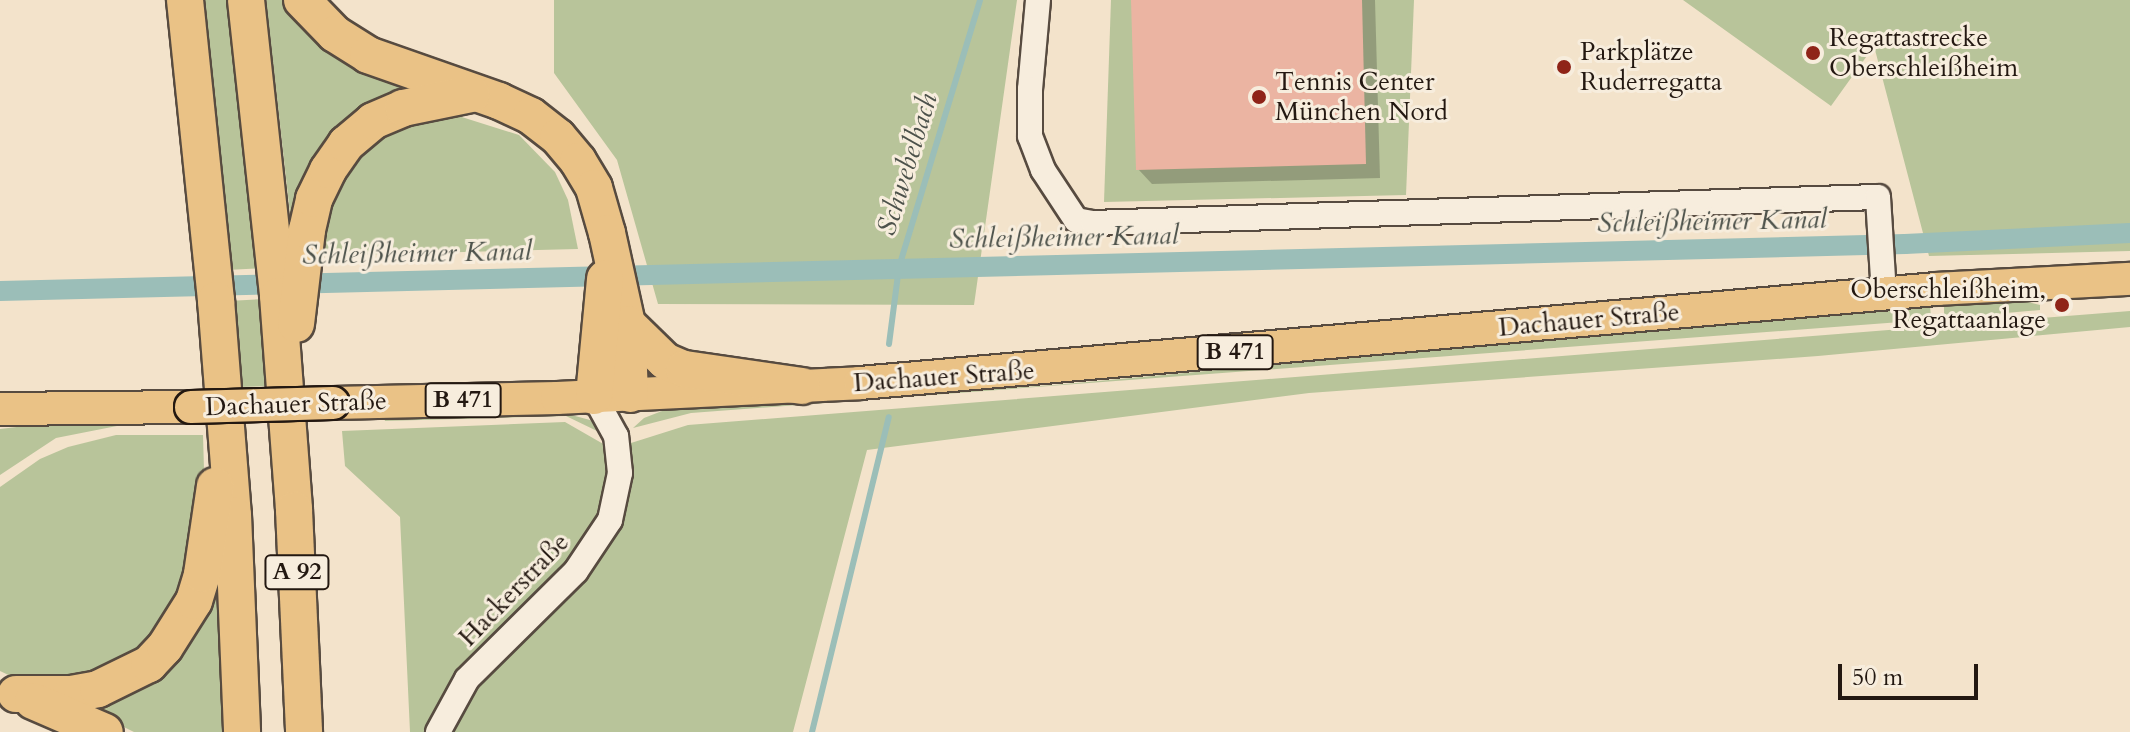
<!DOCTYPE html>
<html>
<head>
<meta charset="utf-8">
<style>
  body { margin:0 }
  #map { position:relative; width:2130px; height:732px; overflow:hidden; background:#f3e3cb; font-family:Cardo,serif }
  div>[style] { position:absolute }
  .green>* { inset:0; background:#b8c49a }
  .shadow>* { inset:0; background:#0003 }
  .stream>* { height:6px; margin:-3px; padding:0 3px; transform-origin:3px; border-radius:3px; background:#9bbeb8 }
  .canal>* { height:20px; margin:-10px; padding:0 10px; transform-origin:10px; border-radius:10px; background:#9bbeb8 }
  .building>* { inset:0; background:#ebb4a2 }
  .roads { filter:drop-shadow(2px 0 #574b40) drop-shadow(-2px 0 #574b40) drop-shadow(0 2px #574b40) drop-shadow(0 -2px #574b40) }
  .minor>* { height:24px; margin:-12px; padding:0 12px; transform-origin:12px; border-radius:12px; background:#f7eddd }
  .major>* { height:32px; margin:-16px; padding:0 16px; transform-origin:16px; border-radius:16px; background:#eac286 }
  .highway>* { height:36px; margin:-18px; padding:0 18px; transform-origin:18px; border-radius:18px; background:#eac286 }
  .bridges { filter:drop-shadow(2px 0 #231811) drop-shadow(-2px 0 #231811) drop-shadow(0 2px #231811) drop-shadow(0 -2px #231811) }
  .major-bridge>* { height:32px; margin:-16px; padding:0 16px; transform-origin:16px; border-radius:16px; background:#eac286 }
  .dots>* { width:22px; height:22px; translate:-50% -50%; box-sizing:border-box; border:4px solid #f7eddd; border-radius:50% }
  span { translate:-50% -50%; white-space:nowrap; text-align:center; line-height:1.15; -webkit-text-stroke:6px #f7eddd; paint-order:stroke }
  .shield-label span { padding:2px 6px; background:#f7eddd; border:2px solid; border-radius:6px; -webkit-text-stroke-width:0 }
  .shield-label { font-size:24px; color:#231811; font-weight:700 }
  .poi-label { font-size:26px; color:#231811 }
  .left { translate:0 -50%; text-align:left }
  .right { translate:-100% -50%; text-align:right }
  .street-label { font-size:26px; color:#231811 }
  .water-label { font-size:28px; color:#4d524b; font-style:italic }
  .scale { position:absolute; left:1838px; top:664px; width:140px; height:36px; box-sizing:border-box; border:4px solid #231811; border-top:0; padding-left:10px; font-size:24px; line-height:28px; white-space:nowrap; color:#231811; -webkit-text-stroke:6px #f7eddd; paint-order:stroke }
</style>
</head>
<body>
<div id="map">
  <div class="green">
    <i style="clip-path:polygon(198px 0,234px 0,263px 268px,226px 270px)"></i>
    <i style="clip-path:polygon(266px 0,288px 0,432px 87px,409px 92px,293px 240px)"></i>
    <i style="clip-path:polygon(554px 0,1017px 0,974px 305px,658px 304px,617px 160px,554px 73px)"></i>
    <i style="clip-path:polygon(1111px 0,1414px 0,1406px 195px,1104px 202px)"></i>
    <i style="clip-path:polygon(1683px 0,2130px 0,2130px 251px,1929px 256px,1874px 46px,1831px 106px)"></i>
    <i style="clip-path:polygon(449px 113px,519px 135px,555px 172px,568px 200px,578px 249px,315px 256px,323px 203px,347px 158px,388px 126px)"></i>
    <i style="clip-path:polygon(265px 299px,273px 386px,238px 387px,228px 301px)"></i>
    <i style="clip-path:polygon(2015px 299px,2040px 305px,2040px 310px,1949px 318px,1944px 314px,1944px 305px)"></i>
    <i style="clip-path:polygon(1930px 305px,1931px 318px,1927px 320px,691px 413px,633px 428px,644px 418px,662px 411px,1054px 385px)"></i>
    <i style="clip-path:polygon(2130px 311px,2130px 327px,1818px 356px,1309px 393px,867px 450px,793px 732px,410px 732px,400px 517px,345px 466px,342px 431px,565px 422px,612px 449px,688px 425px)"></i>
    <i style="clip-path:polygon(564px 413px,590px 420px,600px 429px,597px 431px,566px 416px,385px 421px,384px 418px)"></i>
    <i style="clip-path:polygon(50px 423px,127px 424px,56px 438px,0 475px,0 429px)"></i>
    <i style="clip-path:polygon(116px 435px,203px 435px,204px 470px,193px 575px,161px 638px,107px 676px,17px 679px,0 671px,0 487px,40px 459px,68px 447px)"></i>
    <i style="clip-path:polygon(215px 572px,223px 732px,134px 732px,91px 711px)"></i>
  </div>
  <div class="shadow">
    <i style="clip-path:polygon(1133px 0,1375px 0,1380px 178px,1152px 184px,1138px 169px)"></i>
  </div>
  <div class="stream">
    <i style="left:889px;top:344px;width:78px;rotate:-82.6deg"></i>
    <i style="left:899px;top:267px;width:279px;rotate:-73.1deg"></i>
    <i style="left:812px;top:732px;width:324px;rotate:-76.3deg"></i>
  </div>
  <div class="canal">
    <i style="left:0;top:291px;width:1906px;rotate:-1.41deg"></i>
    <i style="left:1905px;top:244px;width:225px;rotate:-2.8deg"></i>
  </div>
  <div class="building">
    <i style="clip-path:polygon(1131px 0,1362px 0,1366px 164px,1136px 170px)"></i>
  </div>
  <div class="roads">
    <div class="minor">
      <i style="left:1038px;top:0;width:89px;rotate:95.1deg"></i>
      <i style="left:1030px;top:89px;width:47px;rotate:90deg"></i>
      <i style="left:1030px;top:136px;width:36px;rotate:69deg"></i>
      <i style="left:1043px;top:170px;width:60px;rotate:56.6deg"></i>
      <i style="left:1076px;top:220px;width:17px;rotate:10deg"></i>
      <i style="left:1093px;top:223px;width:785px;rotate:-1.9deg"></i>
      <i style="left:1878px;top:197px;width:97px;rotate:86.5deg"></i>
      <i style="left:438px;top:732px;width:60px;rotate:-61.3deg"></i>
      <i style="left:467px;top:679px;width:153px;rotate:-44.7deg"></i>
      <i style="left:576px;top:571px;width:61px;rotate:-56.3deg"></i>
      <i style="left:610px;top:520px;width:48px;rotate:-78deg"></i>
      <i style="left:620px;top:473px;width:37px;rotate:-96deg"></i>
      <i style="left:616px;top:436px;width:46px;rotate:-118.8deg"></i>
    </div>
    <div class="major">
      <i style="left:333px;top:403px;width:224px;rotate:-1.3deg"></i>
      <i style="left:557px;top:398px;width:303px;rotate:-2.8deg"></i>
      <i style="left:860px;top:383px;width:1081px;rotate:-4.99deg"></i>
      <i style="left:1937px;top:289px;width:193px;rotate:-3deg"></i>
      <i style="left:0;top:409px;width:191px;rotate:-0.6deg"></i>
    </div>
    <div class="highway">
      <i style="left:185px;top:0;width:302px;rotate:84.1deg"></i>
      <i style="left:216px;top:300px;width:216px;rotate:85.5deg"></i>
      <i style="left:233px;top:515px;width:217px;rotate:87.6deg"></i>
      <i style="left:246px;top:0;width:298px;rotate:83.8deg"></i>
      <i style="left:278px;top:296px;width:215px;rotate:85.7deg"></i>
      <i style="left:294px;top:510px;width:222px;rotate:87.4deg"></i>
      <i style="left:302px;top:0;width:47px;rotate:45.9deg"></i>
      <i style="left:335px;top:34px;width:39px;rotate:32deg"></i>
      <i style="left:368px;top:55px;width:139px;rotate:19.3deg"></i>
      <i style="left:499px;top:101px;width:35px;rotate:25deg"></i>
      <i style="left:531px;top:116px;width:34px;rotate:38deg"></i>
      <i style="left:558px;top:137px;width:31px;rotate:50deg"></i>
      <i style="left:578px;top:161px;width:31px;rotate:59deg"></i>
      <i style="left:594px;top:188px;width:47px;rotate:73.9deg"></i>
      <i style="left:607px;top:233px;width:93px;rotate:77.6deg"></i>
      <i style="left:627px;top:324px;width:70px;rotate:87.5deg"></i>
      <i style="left:296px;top:324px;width:95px;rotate:-83.3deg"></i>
      <i style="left:307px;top:230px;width:32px;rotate:-77deg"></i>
      <i style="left:314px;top:199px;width:32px;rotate:-64deg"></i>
      <i style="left:328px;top:170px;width:32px;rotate:-55deg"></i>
      <i style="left:346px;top:144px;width:35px;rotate:-40deg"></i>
      <i style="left:373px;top:121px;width:33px;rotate:-23deg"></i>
      <i style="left:403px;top:108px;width:70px;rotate:-11.5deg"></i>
      <i style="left:627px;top:324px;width:53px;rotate:44.2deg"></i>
      <i style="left:665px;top:361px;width:21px;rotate:23deg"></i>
      <i style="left:684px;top:369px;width:119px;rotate:8.2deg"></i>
      <i style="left:594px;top:396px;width:118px;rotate:-84.6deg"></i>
      <i style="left:16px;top:694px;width:55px"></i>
      <i style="left:71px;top:694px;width:27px;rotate:-10deg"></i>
      <i style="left:98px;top:689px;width:57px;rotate:-26.1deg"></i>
      <i style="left:149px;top:664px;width:23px;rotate:-47deg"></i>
      <i style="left:165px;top:647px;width:54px;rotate:-57.8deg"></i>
      <i style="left:194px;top:601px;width:28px;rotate:-73deg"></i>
      <i style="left:202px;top:574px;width:89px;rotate:-81.6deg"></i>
      <i style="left:33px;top:701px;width:78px;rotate:23.3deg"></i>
    </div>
  </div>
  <div class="bridges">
    <div class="major-bridge">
      <i style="left:191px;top:407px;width:142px;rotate:-1.6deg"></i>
    </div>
  </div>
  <div class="dots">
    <i style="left:1813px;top:53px;background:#8f2418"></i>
    <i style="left:1564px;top:67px;background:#8f2418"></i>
    <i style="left:1259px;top:97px;background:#8f2418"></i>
    <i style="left:2062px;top:305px;background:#8f2418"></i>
  </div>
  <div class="shield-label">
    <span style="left:1235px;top:352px">B 471</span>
    <span style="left:463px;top:400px">B 471</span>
    <span style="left:297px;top:572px">A 92</span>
  </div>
  <div class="poi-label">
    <span class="left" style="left:1829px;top:53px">Regattastrecke<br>Oberschleißheim</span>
    <span class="left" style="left:1580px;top:67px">Parkplätze<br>Ruderregatta</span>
    <span class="left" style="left:1275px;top:97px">Tennis Center<br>München Nord</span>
    <span class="right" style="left:2046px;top:305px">Oberschleißheim,<br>Regattaanlage</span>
  </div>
  <div class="street-label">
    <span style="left:1589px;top:320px;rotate:-5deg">Dachauer Straße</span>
    <span style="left:944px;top:377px;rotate:-4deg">Dachauer Straße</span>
    <span style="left:296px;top:404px;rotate:-2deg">Dachauer Straße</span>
    <span style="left:514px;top:590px;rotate:-46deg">Hackerstraße</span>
  </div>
  <div class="water-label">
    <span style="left:907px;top:164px;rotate:-73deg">Schwebelbach</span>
    <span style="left:1712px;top:221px;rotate:-1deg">Schleißheimer Kanal</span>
    <span style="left:1064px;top:237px;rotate:-1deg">Schleißheimer Kanal</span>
    <span style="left:417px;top:253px;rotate:-1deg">Schleißheimer Kanal</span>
  </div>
  <div class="scale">50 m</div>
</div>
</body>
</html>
